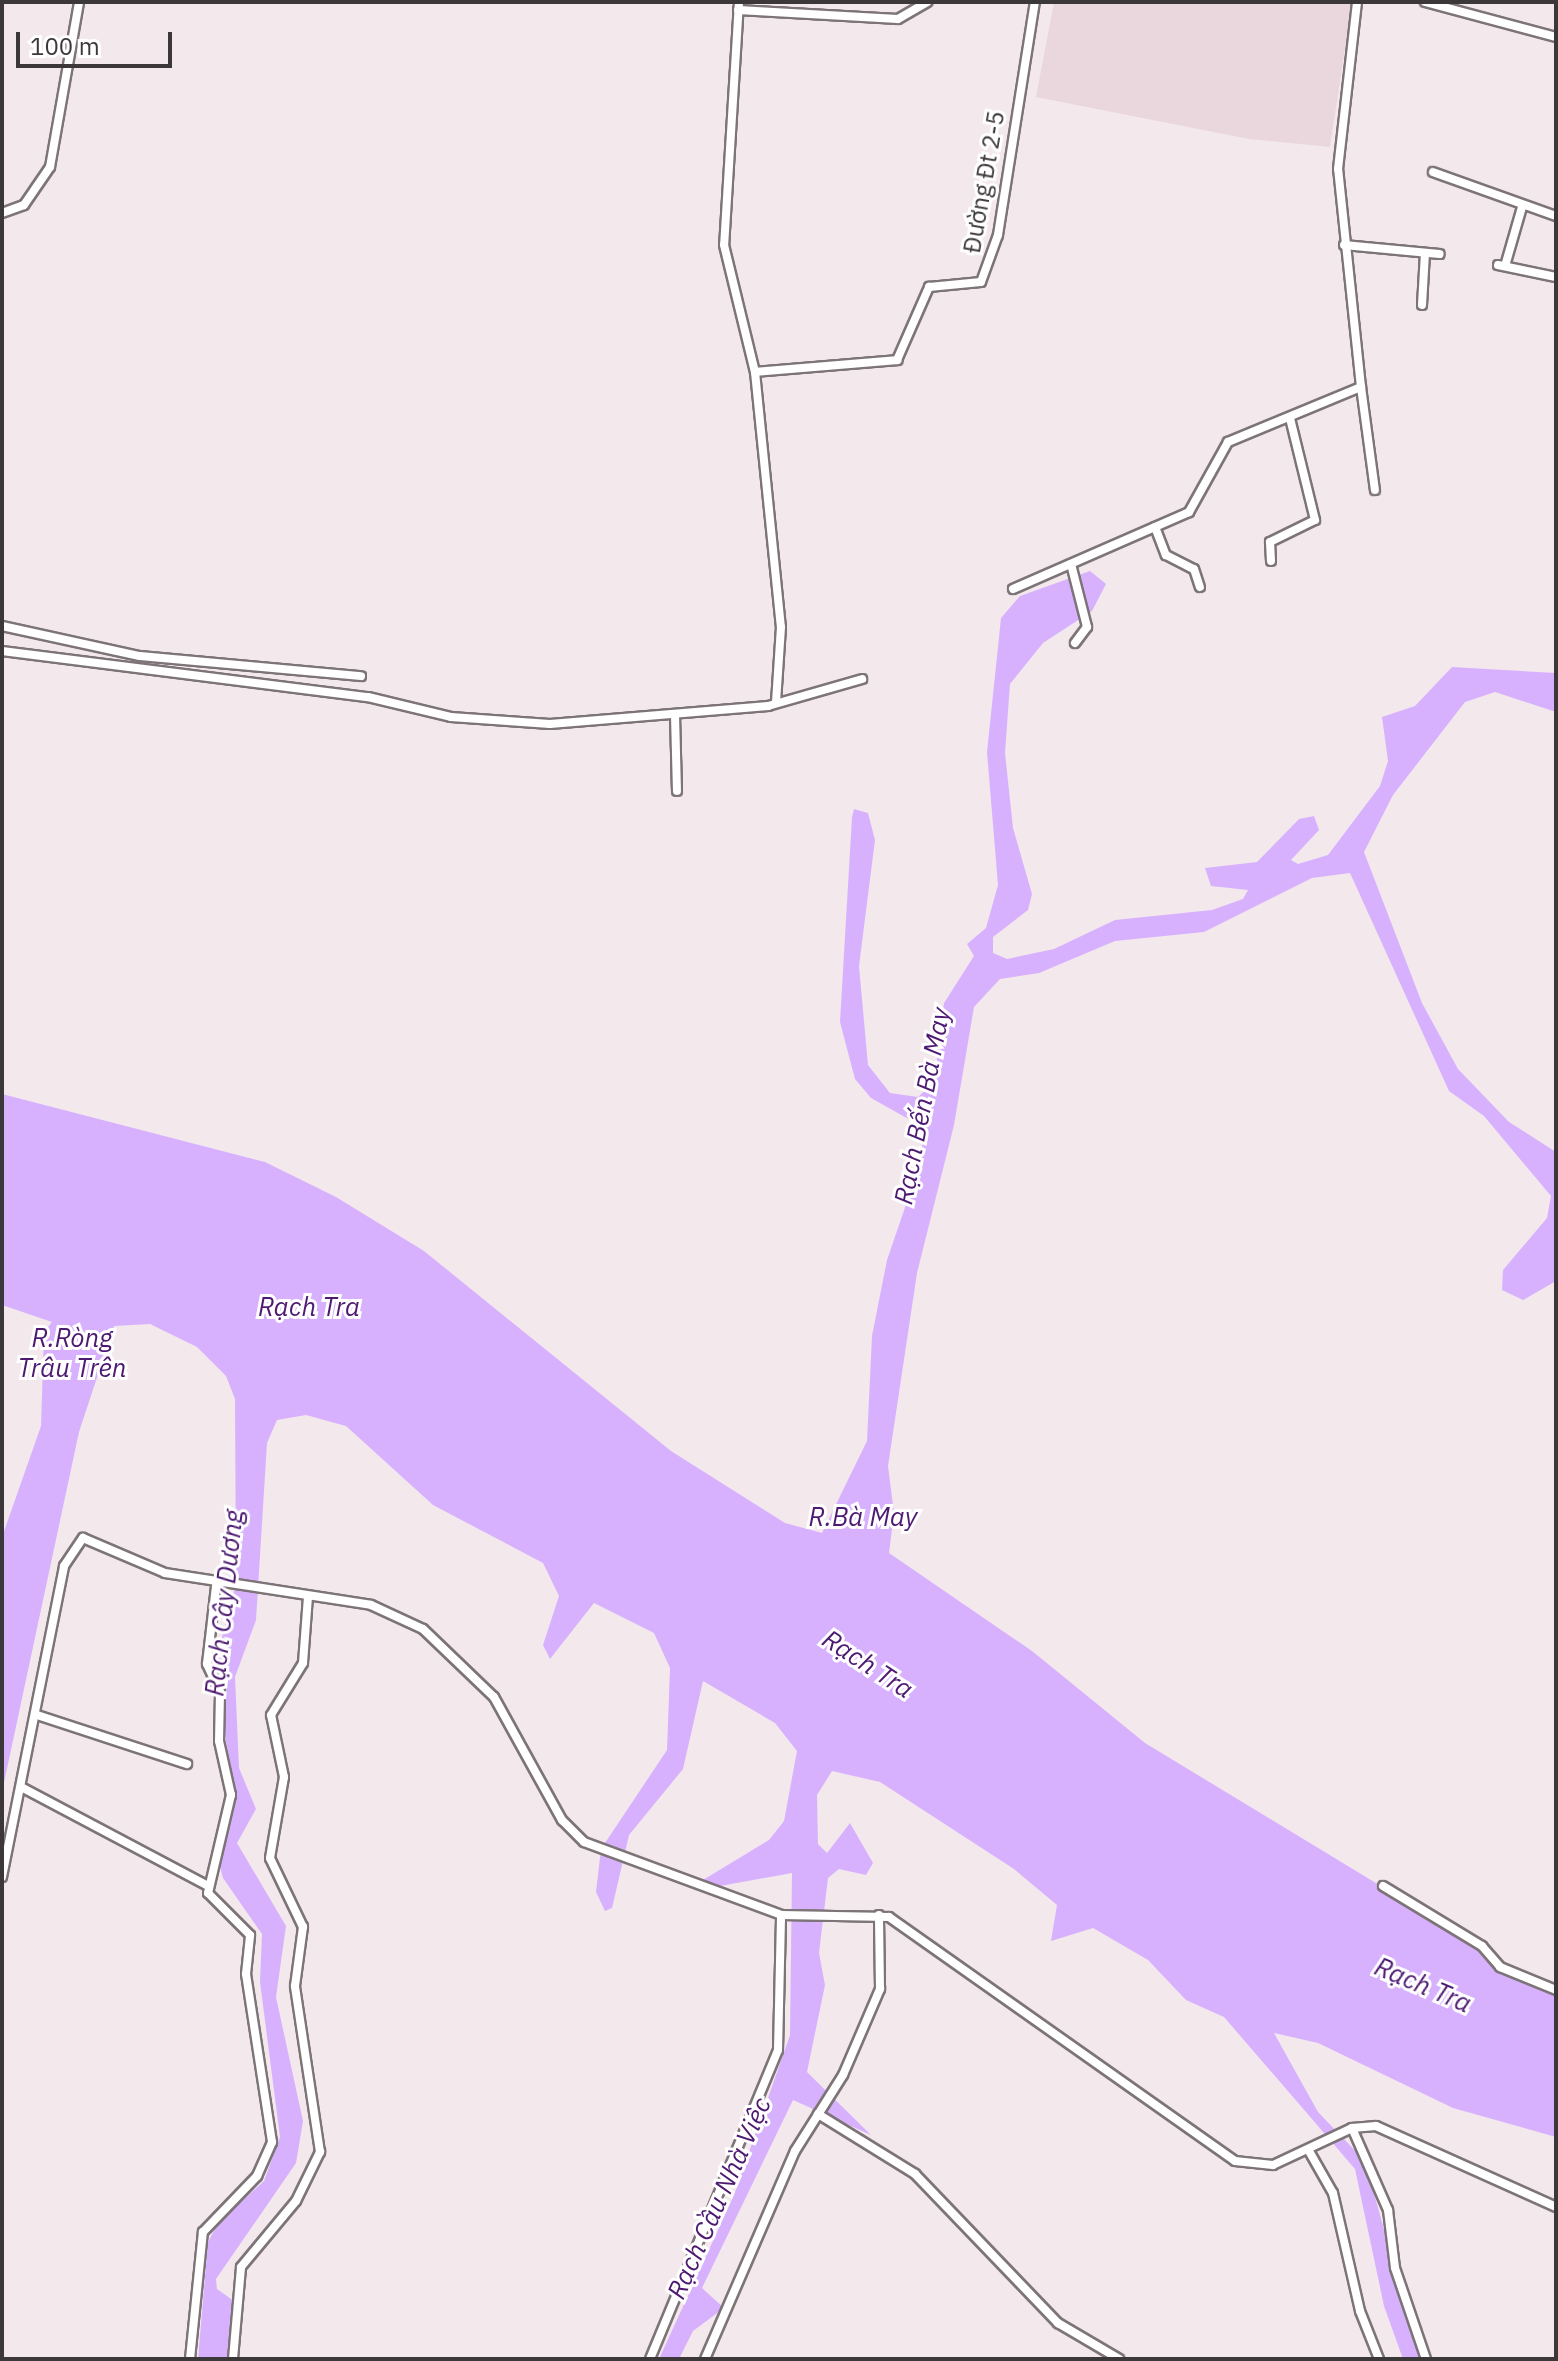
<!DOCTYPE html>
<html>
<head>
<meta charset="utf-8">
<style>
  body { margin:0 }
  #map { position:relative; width:1558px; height:2361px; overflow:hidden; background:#f3e8ec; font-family:"IBM Plex Sans",sans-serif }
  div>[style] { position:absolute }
  .built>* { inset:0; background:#ead7dd }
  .water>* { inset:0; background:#d8b1fe }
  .roads { filter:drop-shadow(2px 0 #7d7477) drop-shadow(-2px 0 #7d7477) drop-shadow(0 2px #7d7477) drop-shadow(0 -2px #7d7477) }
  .street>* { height:8px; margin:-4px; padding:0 4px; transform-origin:4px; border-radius:4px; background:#fff }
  span { translate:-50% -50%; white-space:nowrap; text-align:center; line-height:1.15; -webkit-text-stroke:6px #fff; paint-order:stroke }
  .street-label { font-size:24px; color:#3c3839 }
  .water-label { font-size:26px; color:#4d1971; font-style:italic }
  .frame { position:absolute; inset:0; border:4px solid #3c3839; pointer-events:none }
  .scale { position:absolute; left:16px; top:32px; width:156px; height:36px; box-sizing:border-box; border:4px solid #3c3839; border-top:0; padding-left:10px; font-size:24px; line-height:28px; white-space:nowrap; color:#3c3839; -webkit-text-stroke:6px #fff; paint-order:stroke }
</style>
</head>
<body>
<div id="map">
  <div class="built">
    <i style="clip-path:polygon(1054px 2px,1352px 2px,1330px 147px,1249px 139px,1036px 97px)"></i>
  </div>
  <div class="water">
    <i style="clip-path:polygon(1090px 571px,1106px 584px,1092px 611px,1043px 643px,1010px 684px,1005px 753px,1013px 828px,1032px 894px,1028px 910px,993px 937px,993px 953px,1007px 959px,1054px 949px,1115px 920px,1212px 910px,1243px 899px,1248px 890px,1211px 886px,1205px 868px,1257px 862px,1299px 819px,1314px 816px,1319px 830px,1291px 860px,1298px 864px,1328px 855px,1380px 786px,1388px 761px,1382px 717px,1415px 706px,1452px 667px,1556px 673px,1556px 712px,1495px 692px,1465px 702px,1393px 795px,1364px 852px,1422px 1003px,1458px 1069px,1509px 1122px,1556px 1152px,1556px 1281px,1523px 1300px,1502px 1290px,1503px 1270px,1547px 1218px,1551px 1196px,1484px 1116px,1449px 1091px,1350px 873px,1312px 878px,1204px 932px,1115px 941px,1039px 973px,1000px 979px,974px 1007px,954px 1125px,917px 1273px,888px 1466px,894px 1513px,889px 1553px,1032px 1651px,1145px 1743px,1478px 1945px,1505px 1971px,1556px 1992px,1556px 2137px,1453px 2108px,1318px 2043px,1274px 2033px,1318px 2112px,1365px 2161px,1420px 2359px,1403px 2359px,1384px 2306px,1355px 2169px,1224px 2017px,1186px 2000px,1148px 1960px,1093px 1928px,1051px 1941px,1057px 1905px,1014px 1869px,880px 1782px,832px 1771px,817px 1795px,818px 1844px,827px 1853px,850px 1823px,873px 1863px,866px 1875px,839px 1869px,828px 1878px,819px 1953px,825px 1985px,807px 2072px,871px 2135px,793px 2100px,702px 2288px,724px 2308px,693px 2331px,679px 2359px,659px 2359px,734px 2195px,790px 2035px,792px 1873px,720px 1886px,703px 1880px,769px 1840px,784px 1821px,797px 1751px,775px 1723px,703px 1681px,683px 1769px,629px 1835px,612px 1908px,605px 1911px,596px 1892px,601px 1849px,667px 1750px,670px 1668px,654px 1633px,594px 1603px,550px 1659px,543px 1645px,559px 1596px,543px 1563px,433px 1505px,346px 1426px,306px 1415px,277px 1420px,267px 1443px,256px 1620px,235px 1677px,239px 1768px,256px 1809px,237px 1843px,286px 1926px,276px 1997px,303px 2121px,296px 2163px,216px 2279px,217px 2289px,234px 2301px,229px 2359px,198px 2359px,208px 2242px,218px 2223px,264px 2181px,280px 2137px,260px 1982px,262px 1934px,223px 1878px,217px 1855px,235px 1796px,214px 1668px,236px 1583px,235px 1399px,226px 1376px,197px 1347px,150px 1324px,114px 1326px,79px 1432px,2px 1792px,2px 1537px,41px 1426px,44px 1332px,52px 1322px,2px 1305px,2px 1094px,265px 1162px,336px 1197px,424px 1251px,671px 1451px,785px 1523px,822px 1533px,867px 1441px,872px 1336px,887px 1260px,923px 1155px,921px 1126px,871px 1098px,855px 1079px,840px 1022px,852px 817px,854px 809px,868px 813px,875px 840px,859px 966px,868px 1065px,890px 1093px,918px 1097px,934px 1082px,944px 1003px,974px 956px,967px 944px,986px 928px,998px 885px,987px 752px,1001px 618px,1020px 596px)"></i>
  </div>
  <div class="roads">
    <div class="street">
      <i style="left:739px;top:2px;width:243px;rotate:93.5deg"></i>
      <i style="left:724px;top:245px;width:131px;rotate:76.3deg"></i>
      <i style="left:755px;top:372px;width:256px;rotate:84.2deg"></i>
      <i style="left:781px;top:627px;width:75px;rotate:93.8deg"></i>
      <i style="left:1425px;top:2px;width:136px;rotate:15deg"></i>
      <i style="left:738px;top:10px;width:160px;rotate:3.2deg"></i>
      <i style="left:898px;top:19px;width:34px;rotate:-30deg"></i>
      <i style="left:1433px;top:172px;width:131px;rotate:19.7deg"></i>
      <i style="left:2px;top:213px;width:23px;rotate:-20deg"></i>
      <i style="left:24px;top:205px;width:46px;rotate:-55.6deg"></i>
      <i style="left:50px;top:167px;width:168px;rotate:-80deg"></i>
      <i style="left:1344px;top:245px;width:96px;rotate:5.4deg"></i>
      <i style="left:1498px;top:265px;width:59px;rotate:11.7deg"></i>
      <i style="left:1505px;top:266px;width:61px;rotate:-73.9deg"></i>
      <i style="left:1422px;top:305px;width:52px;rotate:-86.7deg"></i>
      <i style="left:755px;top:372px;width:143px;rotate:-4.8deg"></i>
      <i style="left:897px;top:360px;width:80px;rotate:-66.3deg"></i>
      <i style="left:929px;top:287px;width:52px;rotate:-5.5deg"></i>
      <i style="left:981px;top:282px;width:50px;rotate:-70.1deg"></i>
      <i style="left:998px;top:235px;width:236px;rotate:-81deg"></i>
      <i style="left:1361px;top:387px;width:104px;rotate:82.3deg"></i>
      <i style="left:1155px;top:527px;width:30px;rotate:69deg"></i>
      <i style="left:1166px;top:555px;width:31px;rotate:27deg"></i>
      <i style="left:1194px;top:569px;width:19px;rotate:72deg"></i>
      <i style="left:1271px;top:561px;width:19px;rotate:-93deg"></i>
      <i style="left:1270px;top:542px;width:50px;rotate:-26.1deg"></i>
      <i style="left:1315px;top:520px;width:105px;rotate:-103.8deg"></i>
      <i style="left:1071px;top:564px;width:65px;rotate:75.7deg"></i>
      <i style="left:1087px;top:627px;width:20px;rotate:127deg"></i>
      <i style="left:1013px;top:589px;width:192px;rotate:-23.6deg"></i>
      <i style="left:1189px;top:512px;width:80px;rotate:-60.9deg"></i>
      <i style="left:1228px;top:442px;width:144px;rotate:-22.5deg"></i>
      <i style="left:1361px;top:387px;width:219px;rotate:-96deg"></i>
      <i style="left:1338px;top:169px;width:168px;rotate:-83.5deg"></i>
      <i style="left:2px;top:626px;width:141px;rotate:12.3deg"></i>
      <i style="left:140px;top:656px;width:222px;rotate:5.2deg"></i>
      <i style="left:2px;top:651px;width:369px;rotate:7.2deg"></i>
      <i style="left:368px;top:697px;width:85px;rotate:13.5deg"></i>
      <i style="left:451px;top:717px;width:99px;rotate:4deg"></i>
      <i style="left:550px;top:724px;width:219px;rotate:-4.7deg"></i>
      <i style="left:768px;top:706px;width:98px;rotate:-16deg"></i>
      <i style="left:675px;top:715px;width:76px;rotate:88.5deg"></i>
      <i style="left:37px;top:1715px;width:158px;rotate:18.1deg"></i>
      <i style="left:23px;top:1788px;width:209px;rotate:27.9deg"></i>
      <i style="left:2px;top:1877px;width:317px;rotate:-78.7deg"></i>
      <i style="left:64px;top:1566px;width:34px;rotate:-56deg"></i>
      <i style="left:83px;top:1538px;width:89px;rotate:23.1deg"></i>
      <i style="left:165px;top:1573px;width:208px;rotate:8.8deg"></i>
      <i style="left:371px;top:1605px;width:57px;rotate:24.8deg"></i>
      <i style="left:423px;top:1629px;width:98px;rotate:43.8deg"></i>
      <i style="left:494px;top:1697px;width:141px;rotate:61.1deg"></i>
      <i style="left:562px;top:1820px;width:31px;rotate:45deg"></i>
      <i style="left:584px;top:1842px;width:210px;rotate:20.3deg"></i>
      <i style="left:781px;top:1915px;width:108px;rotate:1.1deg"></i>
      <i style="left:889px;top:1917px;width:423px;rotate:35.2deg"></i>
      <i style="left:1235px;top:2161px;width:38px;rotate:6deg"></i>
      <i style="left:1273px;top:2165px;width:87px;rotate:-25.1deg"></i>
      <i style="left:1352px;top:2128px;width:24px;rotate:-5deg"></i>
      <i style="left:1376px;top:2126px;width:197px;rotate:24.2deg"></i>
      <i style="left:1383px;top:1886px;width:116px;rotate:31.2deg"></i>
      <i style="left:1482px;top:1946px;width:28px;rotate:49deg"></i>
      <i style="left:1500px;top:1967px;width:61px;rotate:22.3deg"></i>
      <i style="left:818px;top:2114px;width:114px;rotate:31.7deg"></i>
      <i style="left:915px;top:2174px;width:207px;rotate:46.2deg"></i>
      <i style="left:1058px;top:2323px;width:71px;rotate:30.5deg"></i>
      <i style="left:1352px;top:2128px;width:90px;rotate:66.3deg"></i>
      <i style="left:1388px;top:2210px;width:58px;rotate:83.1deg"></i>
      <i style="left:1395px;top:2268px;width:96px;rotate:71.2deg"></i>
      <i style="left:1309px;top:2151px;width:48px;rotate:60.3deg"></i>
      <i style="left:1333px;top:2193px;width:121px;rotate:77.1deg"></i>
      <i style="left:1360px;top:2311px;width:52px;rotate:68.4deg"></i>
      <i style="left:190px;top:2359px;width:128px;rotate:-84.2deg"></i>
      <i style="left:203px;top:2232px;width:78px;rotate:-46deg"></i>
      <i style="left:257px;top:2176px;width:37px;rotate:-66deg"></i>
      <i style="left:272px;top:2142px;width:170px;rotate:-98.8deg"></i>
      <i style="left:246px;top:1974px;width:39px;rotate:-84deg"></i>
      <i style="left:250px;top:1935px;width:59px;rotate:-135deg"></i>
      <i style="left:208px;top:1893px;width:101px;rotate:-76.8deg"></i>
      <i style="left:231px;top:1795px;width:55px;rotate:-102.5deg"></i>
      <i style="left:219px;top:1741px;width:49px;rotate:-88.8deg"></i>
      <i style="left:220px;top:1692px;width:31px;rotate:-115deg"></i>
      <i style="left:207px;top:1664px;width:79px;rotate:-83.4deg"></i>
      <i style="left:233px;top:2359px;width:92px;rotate:-85deg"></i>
      <i style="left:241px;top:2267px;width:86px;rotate:-50.2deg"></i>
      <i style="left:296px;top:2201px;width:55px;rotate:-63.9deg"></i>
      <i style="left:320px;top:2152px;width:168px;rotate:-98.6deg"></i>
      <i style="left:295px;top:1986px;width:60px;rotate:-82.3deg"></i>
      <i style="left:303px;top:1927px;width:76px;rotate:-115.6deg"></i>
      <i style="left:270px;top:1858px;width:82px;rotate:-80.2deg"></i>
      <i style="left:284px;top:1777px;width:63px;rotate:-101.8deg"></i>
      <i style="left:271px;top:1715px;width:61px;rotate:-58.4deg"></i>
      <i style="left:303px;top:1663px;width:66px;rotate:-85.7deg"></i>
      <i style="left:650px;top:2359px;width:334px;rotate:-67.5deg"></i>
      <i style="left:778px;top:2050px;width:135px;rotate:-88.7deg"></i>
      <i style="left:705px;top:2359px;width:227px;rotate:-66.6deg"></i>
      <i style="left:795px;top:2151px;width:90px;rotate:-57.7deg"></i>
      <i style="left:843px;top:2075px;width:94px;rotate:-66.7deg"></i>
      <i style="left:880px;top:1989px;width:74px;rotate:-90.8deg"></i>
    </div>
  </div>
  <div class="street-label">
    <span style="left:984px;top:182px;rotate:-80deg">Đường Đt 2-5</span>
  </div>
  <div class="water-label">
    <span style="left:922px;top:1106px;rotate:-79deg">Rạch Bến Bà May</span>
    <span style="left:309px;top:1307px">Rạch Tra</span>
    <span style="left:72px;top:1353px">R.Ròng<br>Trâu Trên</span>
    <span style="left:863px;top:1517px">R.Bà May</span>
    <span style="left:224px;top:1603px;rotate:-84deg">Rạch Cây Dương</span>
    <span style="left:868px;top:1664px;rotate:33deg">Rạch Tra</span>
    <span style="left:1423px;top:1985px;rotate:23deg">Rạch Tra</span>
    <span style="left:719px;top:2198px;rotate:-66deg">Rạch Cầu Nhà Việc</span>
  </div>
  <div class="frame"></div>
  <div class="scale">100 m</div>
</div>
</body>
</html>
